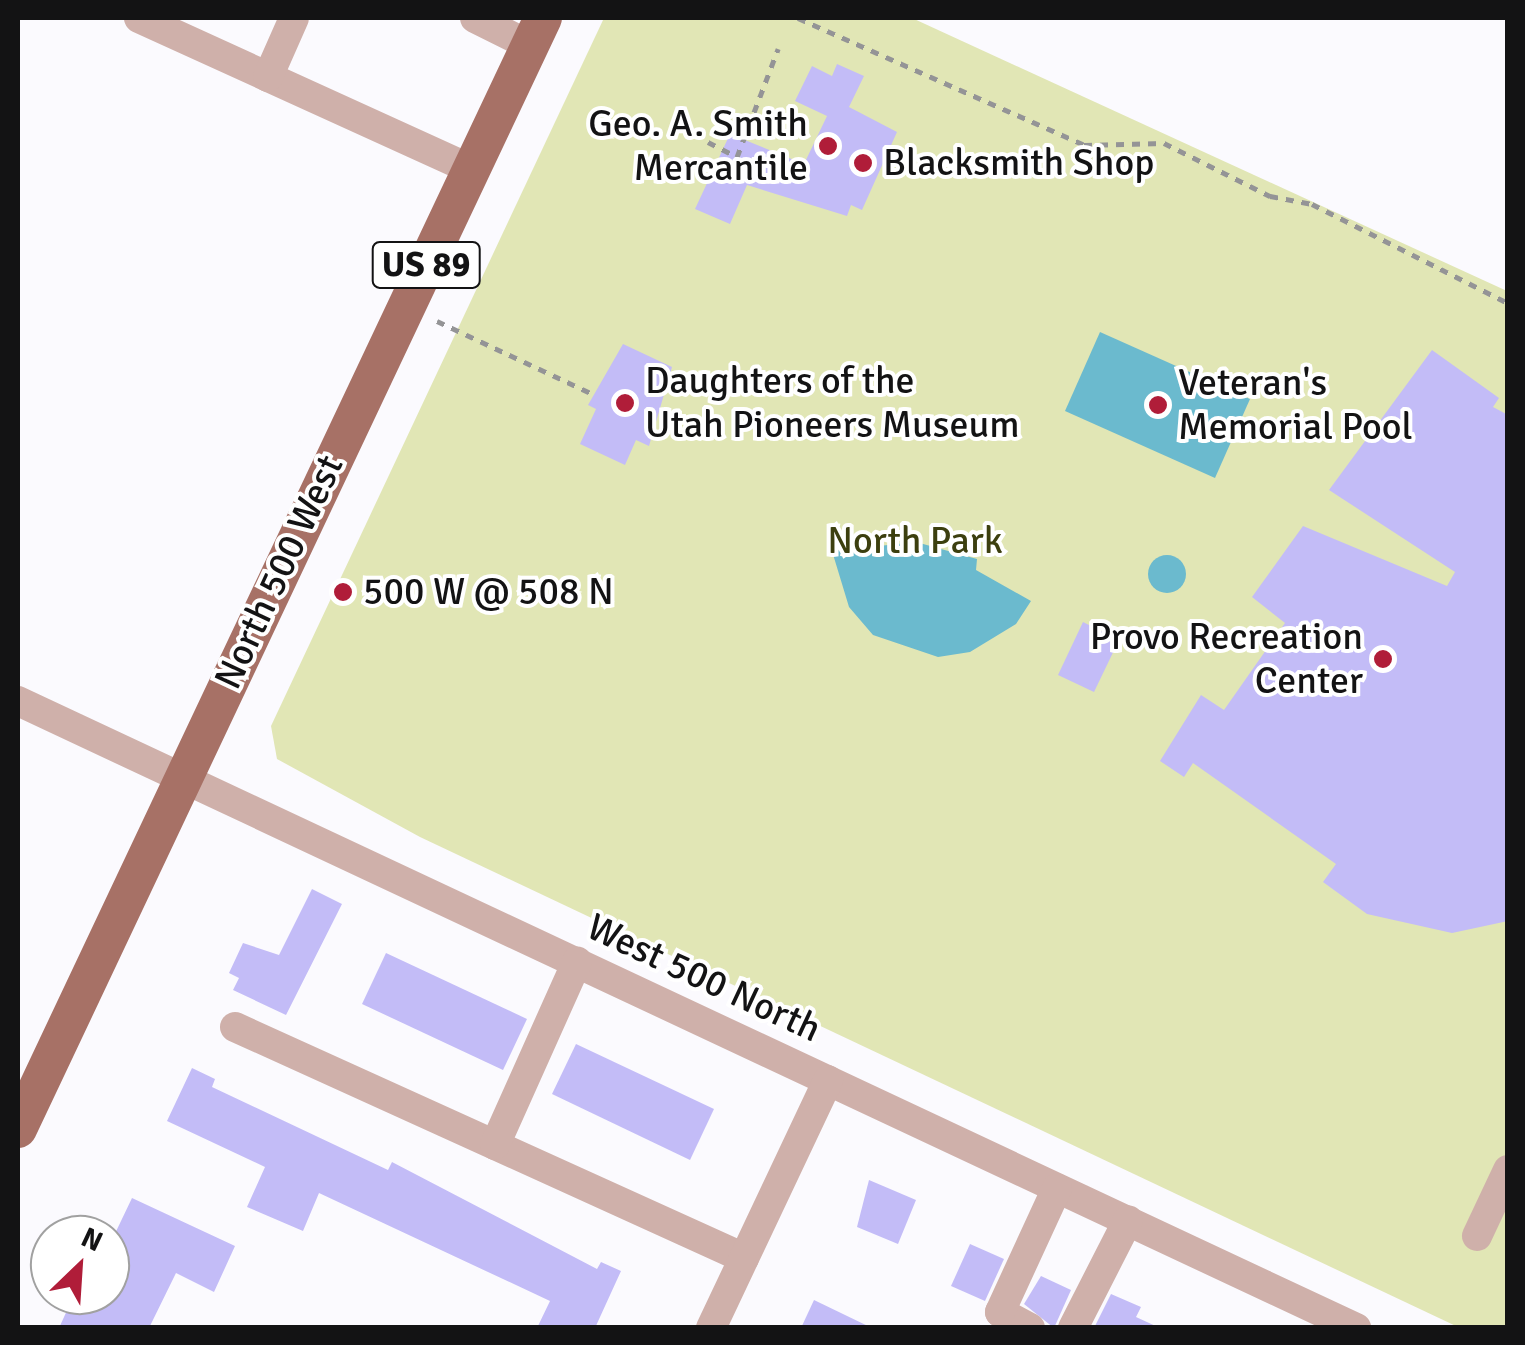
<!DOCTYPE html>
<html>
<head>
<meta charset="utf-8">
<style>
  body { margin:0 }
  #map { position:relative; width:1525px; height:1345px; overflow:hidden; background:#fbfafe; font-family:Signika,sans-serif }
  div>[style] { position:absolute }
  .green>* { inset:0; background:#e1e6b5 }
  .water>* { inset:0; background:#6bbace }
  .round { border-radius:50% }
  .building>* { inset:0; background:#c3bcf7 }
  .path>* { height:5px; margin-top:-2.5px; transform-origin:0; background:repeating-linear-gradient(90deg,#949496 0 8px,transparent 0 16px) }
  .minor>* { height:30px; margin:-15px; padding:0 15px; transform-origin:15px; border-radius:15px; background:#cfb0aa }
  .major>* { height:38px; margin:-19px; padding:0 19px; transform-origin:19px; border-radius:19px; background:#a77166 }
  .dots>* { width:28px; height:28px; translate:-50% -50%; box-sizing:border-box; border:5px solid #fff; border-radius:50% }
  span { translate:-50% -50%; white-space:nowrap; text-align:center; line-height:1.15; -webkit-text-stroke:8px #fff; paint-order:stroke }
  .shield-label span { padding:2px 8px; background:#fff; border:2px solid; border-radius:8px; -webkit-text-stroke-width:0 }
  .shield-label { font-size:35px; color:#131314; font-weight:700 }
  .poi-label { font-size:38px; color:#131314 }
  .right { translate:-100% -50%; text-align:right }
  .left { translate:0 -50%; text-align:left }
  .park-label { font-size:38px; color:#3c3f0f }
  .street-label { font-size:38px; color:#131314 }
  .frame { position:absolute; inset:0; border:20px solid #131314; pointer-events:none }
  .north { position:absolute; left:30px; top:1215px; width:100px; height:100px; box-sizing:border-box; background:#fff; border:2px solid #a1a1a1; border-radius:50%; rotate:25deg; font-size:28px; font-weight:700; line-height:40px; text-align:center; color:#131314 }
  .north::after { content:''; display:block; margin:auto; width:35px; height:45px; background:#b01d39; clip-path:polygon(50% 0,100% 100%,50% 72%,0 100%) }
</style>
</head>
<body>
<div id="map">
  <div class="green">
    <i style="clip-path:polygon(604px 18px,912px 18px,1507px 291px,1507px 1327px,1458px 1327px,420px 837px,277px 759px,271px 726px)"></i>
  </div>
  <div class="water">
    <i style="clip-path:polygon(1100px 332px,1250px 399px,1215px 478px,1065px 411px)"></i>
    <i style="clip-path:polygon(916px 542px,977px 559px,976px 570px,1031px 601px,1016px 624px,970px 652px,938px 657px,873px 635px,849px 607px,832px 551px)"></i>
    <i class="round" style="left:1148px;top:555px;width:38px;height:38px"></i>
  </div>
  <div class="building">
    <i style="clip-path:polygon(837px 64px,864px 76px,849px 107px,897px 132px,862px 210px,851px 205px,847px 216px,747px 185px,730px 224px,695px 209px,730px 134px,804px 164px,827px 116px,795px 101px,812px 66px,832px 76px)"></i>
    <i style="clip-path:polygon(623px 344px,672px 367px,649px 446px,636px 440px,625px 465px,580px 444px,596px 409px,588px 405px)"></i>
    <i style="clip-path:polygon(1432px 350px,1499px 398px,1493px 407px,1508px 415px,1508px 921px,1452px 933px,1367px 914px,1323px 882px,1336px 864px,1193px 763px,1184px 777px,1160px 761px,1201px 695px,1224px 710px,1285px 623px,1252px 597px,1303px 526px,1447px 586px,1455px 572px,1329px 490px)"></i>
    <i style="clip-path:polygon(1083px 622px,1119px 640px,1094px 692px,1058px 675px)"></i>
    <i style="clip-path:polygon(312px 889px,342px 904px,286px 1015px,233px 990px,239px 978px,229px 973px,243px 943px,279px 955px)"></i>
    <i style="clip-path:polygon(386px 953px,527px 1019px,503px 1070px,362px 1004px)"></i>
    <i style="clip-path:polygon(576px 1044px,714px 1109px,690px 1160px,552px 1094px)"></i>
    <i style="clip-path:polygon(192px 1068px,215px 1079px,212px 1087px,388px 1170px,392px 1162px,597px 1269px,601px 1262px,621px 1271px,595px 1328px,537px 1328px,550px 1301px,319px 1193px,303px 1231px,247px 1207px,265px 1167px,167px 1121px)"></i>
    <i style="clip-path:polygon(869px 1180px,916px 1200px,898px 1244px,857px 1227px)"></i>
    <i style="clip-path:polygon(132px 1198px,235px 1246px,214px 1292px,176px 1273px,149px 1328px,59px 1328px,74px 1295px,110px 1295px,110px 1244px)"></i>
    <i style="clip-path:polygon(970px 1244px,1004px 1259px,985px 1301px,951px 1286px)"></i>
    <i style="clip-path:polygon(1041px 1276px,1071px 1290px,1054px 1328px,1024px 1304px)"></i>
    <i style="clip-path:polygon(1111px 1294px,1141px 1307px,1136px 1317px,1160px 1328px,1094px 1328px)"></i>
    <i style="clip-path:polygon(814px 1300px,872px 1328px,801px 1328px)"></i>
  </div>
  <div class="path">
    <i style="left:798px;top:18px;width:313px;rotate:23.9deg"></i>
    <i style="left:1084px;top:145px;width:80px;rotate:-1.4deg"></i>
    <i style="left:1164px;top:143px;width:119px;rotate:26.6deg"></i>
    <i style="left:1270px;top:196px;width:43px;rotate:10.8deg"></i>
    <i style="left:1312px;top:204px;width:220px;rotate:26.8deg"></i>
    <i style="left:708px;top:142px;width:33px;rotate:27deg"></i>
    <i style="left:737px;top:157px;width:116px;rotate:-69.2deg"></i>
    <i style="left:437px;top:321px;width:172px;rotate:25.1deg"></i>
  </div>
  <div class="minor">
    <i style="left:139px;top:18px;width:367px;rotate:24.5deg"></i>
    <i style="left:475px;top:18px;width:60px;rotate:26.6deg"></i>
    <i style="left:268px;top:77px;width:64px;rotate:-66.2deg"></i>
    <i style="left:18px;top:701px;width:1478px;rotate:25.11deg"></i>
    <i style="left:235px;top:1027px;width:559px;rotate:24.41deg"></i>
    <i style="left:495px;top:1145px;width:201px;rotate:-65.9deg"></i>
    <i style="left:1477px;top:1236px;width:73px;rotate:-64.8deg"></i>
    <i style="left:711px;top:1328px;width:274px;rotate:-64.7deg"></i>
    <i style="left:1030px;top:1328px;width:34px;rotate:-152deg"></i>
    <i style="left:1000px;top:1312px;width:136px;rotate:-65.3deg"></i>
    <i style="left:1073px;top:1328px;width:121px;rotate:-63deg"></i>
  </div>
  <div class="major">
    <i style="left:18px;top:1129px;width:1229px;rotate:-64.71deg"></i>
  </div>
  <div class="dots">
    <i style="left:828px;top:146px;background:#b01d39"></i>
    <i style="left:863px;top:163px;background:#b01d39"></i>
    <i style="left:625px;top:403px;background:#b01d39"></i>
    <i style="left:1158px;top:405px;background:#b01d39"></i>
    <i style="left:343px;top:592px;background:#b01d39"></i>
    <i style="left:1383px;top:659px;background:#b01d39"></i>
  </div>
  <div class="shield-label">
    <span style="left:426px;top:265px">US 89</span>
  </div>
  <div class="poi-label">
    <span class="right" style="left:808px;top:146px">Geo. A. Smith<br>Mercantile</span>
    <span class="left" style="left:883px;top:163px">Blacksmith Shop</span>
    <span class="left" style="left:645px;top:403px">Daughters of the<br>Utah Pioneers Museum</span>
    <span class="left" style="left:1178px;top:405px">Veteran's<br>Memorial Pool</span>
    <span class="left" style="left:363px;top:592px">500 W @ 508 N</span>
    <span class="right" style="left:1363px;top:659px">Provo Recreation<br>Center</span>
  </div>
  <div class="park-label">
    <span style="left:915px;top:541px">North Park</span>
  </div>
  <div class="street-label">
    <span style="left:279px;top:572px;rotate:-65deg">North 500 West</span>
    <span style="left:704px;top:978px;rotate:25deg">West 500 North</span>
  </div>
  <div class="frame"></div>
  <div class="north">N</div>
</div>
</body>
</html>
